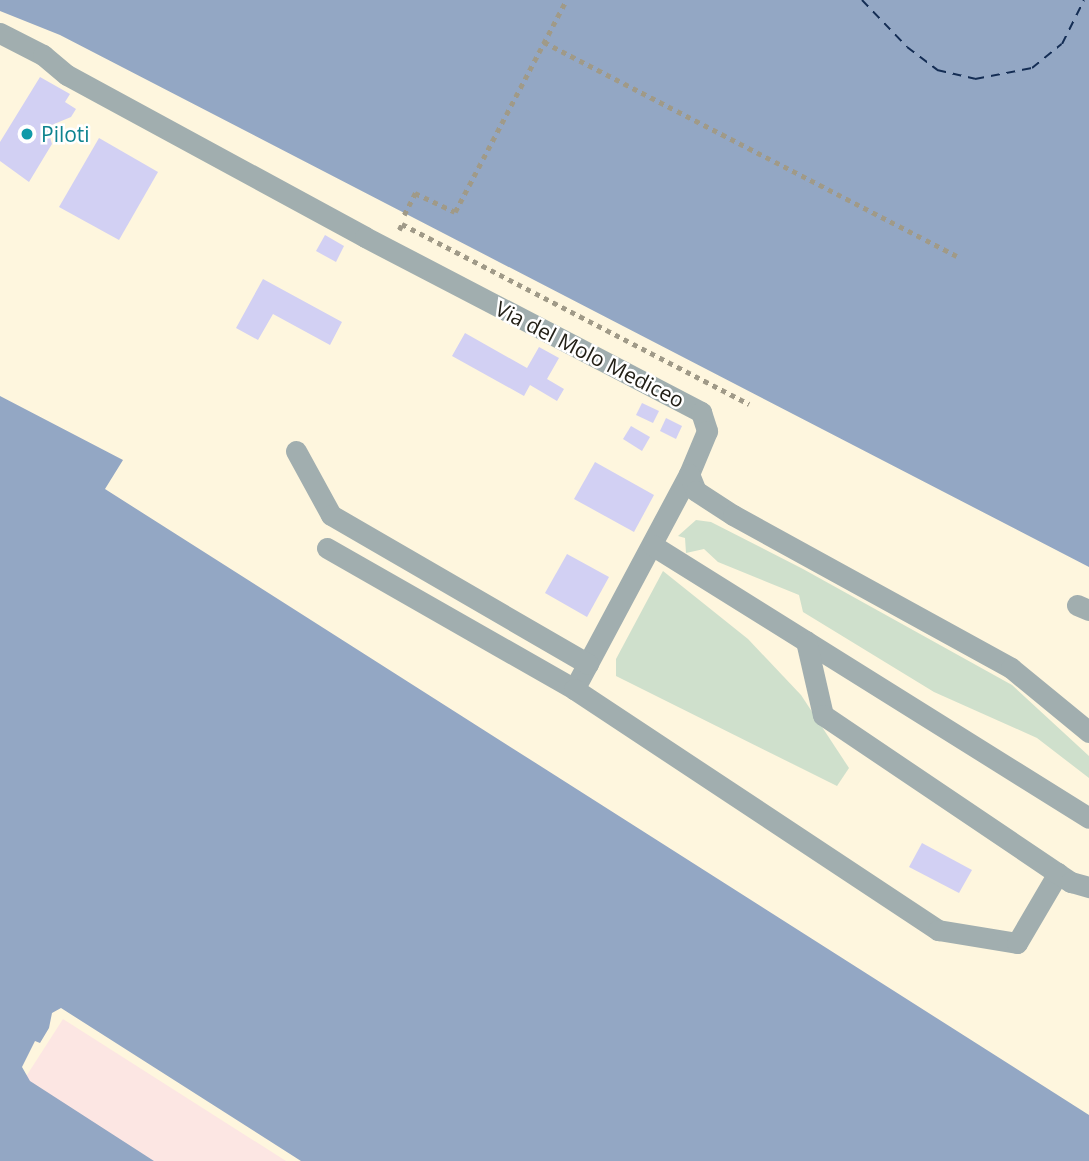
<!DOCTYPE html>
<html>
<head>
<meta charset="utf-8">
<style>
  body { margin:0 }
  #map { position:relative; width:1089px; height:1161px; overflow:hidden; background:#fef6de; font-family:"Open Sans",sans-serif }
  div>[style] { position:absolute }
  .industrial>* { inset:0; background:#fce6e3 }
  .green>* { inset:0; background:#cfe0cc }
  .water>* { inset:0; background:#93a7c4 }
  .ferry>* { height:2px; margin-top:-1px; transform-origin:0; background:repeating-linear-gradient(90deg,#142d54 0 9px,transparent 0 16px) }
  .building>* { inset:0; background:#d2d0f3 }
  .path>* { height:4.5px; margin-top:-2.25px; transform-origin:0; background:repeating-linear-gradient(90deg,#a09a88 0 5px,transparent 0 10px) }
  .minor>* { height:21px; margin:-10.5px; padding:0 10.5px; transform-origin:10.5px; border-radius:10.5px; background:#a1aeaf }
  .dots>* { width:19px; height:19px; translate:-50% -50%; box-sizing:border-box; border:4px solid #fff; border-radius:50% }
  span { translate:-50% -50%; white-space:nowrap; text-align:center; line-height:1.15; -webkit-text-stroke:5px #fff; paint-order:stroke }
  .culture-label { font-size:21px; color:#0d838f }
  .left { translate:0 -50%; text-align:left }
  .street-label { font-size:21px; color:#232017 }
</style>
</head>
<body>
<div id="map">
  <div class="industrial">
    <i style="clip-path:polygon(63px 1019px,286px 1161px,0 1161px,0 1117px)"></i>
  </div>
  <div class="green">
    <i style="clip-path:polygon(696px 520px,711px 522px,803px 569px,1012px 685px,1089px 756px,1089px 778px,1037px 738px,934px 692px,803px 612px,799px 595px,718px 562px,704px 549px,686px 553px,685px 538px,678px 536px)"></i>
    <i style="clip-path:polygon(663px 571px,748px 639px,801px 695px,849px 768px,837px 786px,616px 676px,616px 659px)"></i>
  </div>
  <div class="water">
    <i style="clip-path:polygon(0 0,1089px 0,1089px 567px,60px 35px,0 11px)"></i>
    <i style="clip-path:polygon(0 396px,123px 460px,105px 489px,1089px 1115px,1089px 1161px,301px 1161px,61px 1008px,52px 1013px,49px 1028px,40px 1043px,35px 1041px,22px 1067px,30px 1081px,154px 1161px,0 1161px)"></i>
  </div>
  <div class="ferry">
    <i style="left:862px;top:0;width:65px;rotate:46.2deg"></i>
    <i style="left:907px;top:47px;width:38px;rotate:37deg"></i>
    <i style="left:937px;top:70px;width:39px;rotate:13deg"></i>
    <i style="left:975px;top:79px;width:58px;rotate:-10.9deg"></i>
    <i style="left:1032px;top:68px;width:38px;rotate:-39deg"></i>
    <i style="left:1062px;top:44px;width:49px;rotate:-63.4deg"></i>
  </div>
  <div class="building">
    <i style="clip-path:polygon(40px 77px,70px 94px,65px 102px,76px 109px,71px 117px,47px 127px,52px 144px,29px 182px,0 161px,0 142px)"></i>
    <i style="clip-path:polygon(99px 138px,158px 172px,119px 240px,59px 207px)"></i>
    <i style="clip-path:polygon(325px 235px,344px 246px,336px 262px,316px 251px)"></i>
    <i style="clip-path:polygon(263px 279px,342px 322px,330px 345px,273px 314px,258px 340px,236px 328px)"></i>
    <i style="clip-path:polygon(465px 333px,527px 368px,539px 347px,559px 358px,547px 379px,564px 389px,557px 401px,530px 385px,524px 396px,452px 356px)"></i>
    <i style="clip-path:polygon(642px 403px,659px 411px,653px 423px,636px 415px)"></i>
    <i style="clip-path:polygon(666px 418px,682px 426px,676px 439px,660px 431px)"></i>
    <i style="clip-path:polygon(631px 426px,650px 437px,642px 451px,623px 439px)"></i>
    <i style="clip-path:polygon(595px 462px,654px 495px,634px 532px,574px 499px)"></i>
    <i style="clip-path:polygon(567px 554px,609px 577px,587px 617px,545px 593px)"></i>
    <i style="clip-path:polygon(922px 843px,972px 870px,959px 893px,909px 867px)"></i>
  </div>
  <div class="path">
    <i style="left:544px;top:42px;width:465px;rotate:27.4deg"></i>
    <i style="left:404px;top:215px;width:25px;rotate:-63deg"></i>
    <i style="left:415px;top:193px;width:44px;rotate:25.4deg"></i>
    <i style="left:455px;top:212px;width:238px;rotate:-62.3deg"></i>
    <i style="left:399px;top:230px;width:7px;rotate:-63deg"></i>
    <i style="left:402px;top:224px;width:391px;rotate:27.4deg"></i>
  </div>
  <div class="minor">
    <i style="left:0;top:33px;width:48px;rotate:27.1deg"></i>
    <i style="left:43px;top:55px;width:31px;rotate:40deg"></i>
    <i style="left:67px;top:75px;width:339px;rotate:28.5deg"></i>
    <i style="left:365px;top:237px;width:379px;rotate:27.5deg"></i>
    <i style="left:701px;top:412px;width:20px;rotate:72deg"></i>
    <i style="left:707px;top:431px;width:47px;rotate:112.7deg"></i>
    <i style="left:689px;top:474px;width:244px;rotate:118.1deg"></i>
    <i style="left:296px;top:451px;width:73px;rotate:61.3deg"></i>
    <i style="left:331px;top:515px;width:297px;rotate:30.1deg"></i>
    <i style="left:689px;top:474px;width:18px;rotate:68deg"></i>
    <i style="left:696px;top:491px;width:44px;rotate:33deg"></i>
    <i style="left:733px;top:515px;width:317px;rotate:28.8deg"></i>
    <i style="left:1011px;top:668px;width:101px;rotate:39.4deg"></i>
    <i style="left:652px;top:545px;width:515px;rotate:31.99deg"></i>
    <i style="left:327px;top:548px;width:284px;rotate:29.7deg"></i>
    <i style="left:574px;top:689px;width:437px;rotate:33.5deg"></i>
    <i style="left:938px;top:930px;width:80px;rotate:9.3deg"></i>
    <i style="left:1017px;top:943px;width:81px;rotate:-59.6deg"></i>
    <i style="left:1077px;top:605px;width:13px;rotate:23deg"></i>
    <i style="left:806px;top:641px;width:76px;rotate:77.1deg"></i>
    <i style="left:823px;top:715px;width:299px;rotate:34deg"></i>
    <i style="left:1071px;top:882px;width:19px;rotate:16deg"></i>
  </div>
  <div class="dots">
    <i style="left:27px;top:134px;background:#0f9aa8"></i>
  </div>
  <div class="culture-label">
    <span class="left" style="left:41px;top:134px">Piloti</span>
  </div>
  <div class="street-label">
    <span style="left:590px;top:354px;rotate:27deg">Via del Molo Mediceo</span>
  </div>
</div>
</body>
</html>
